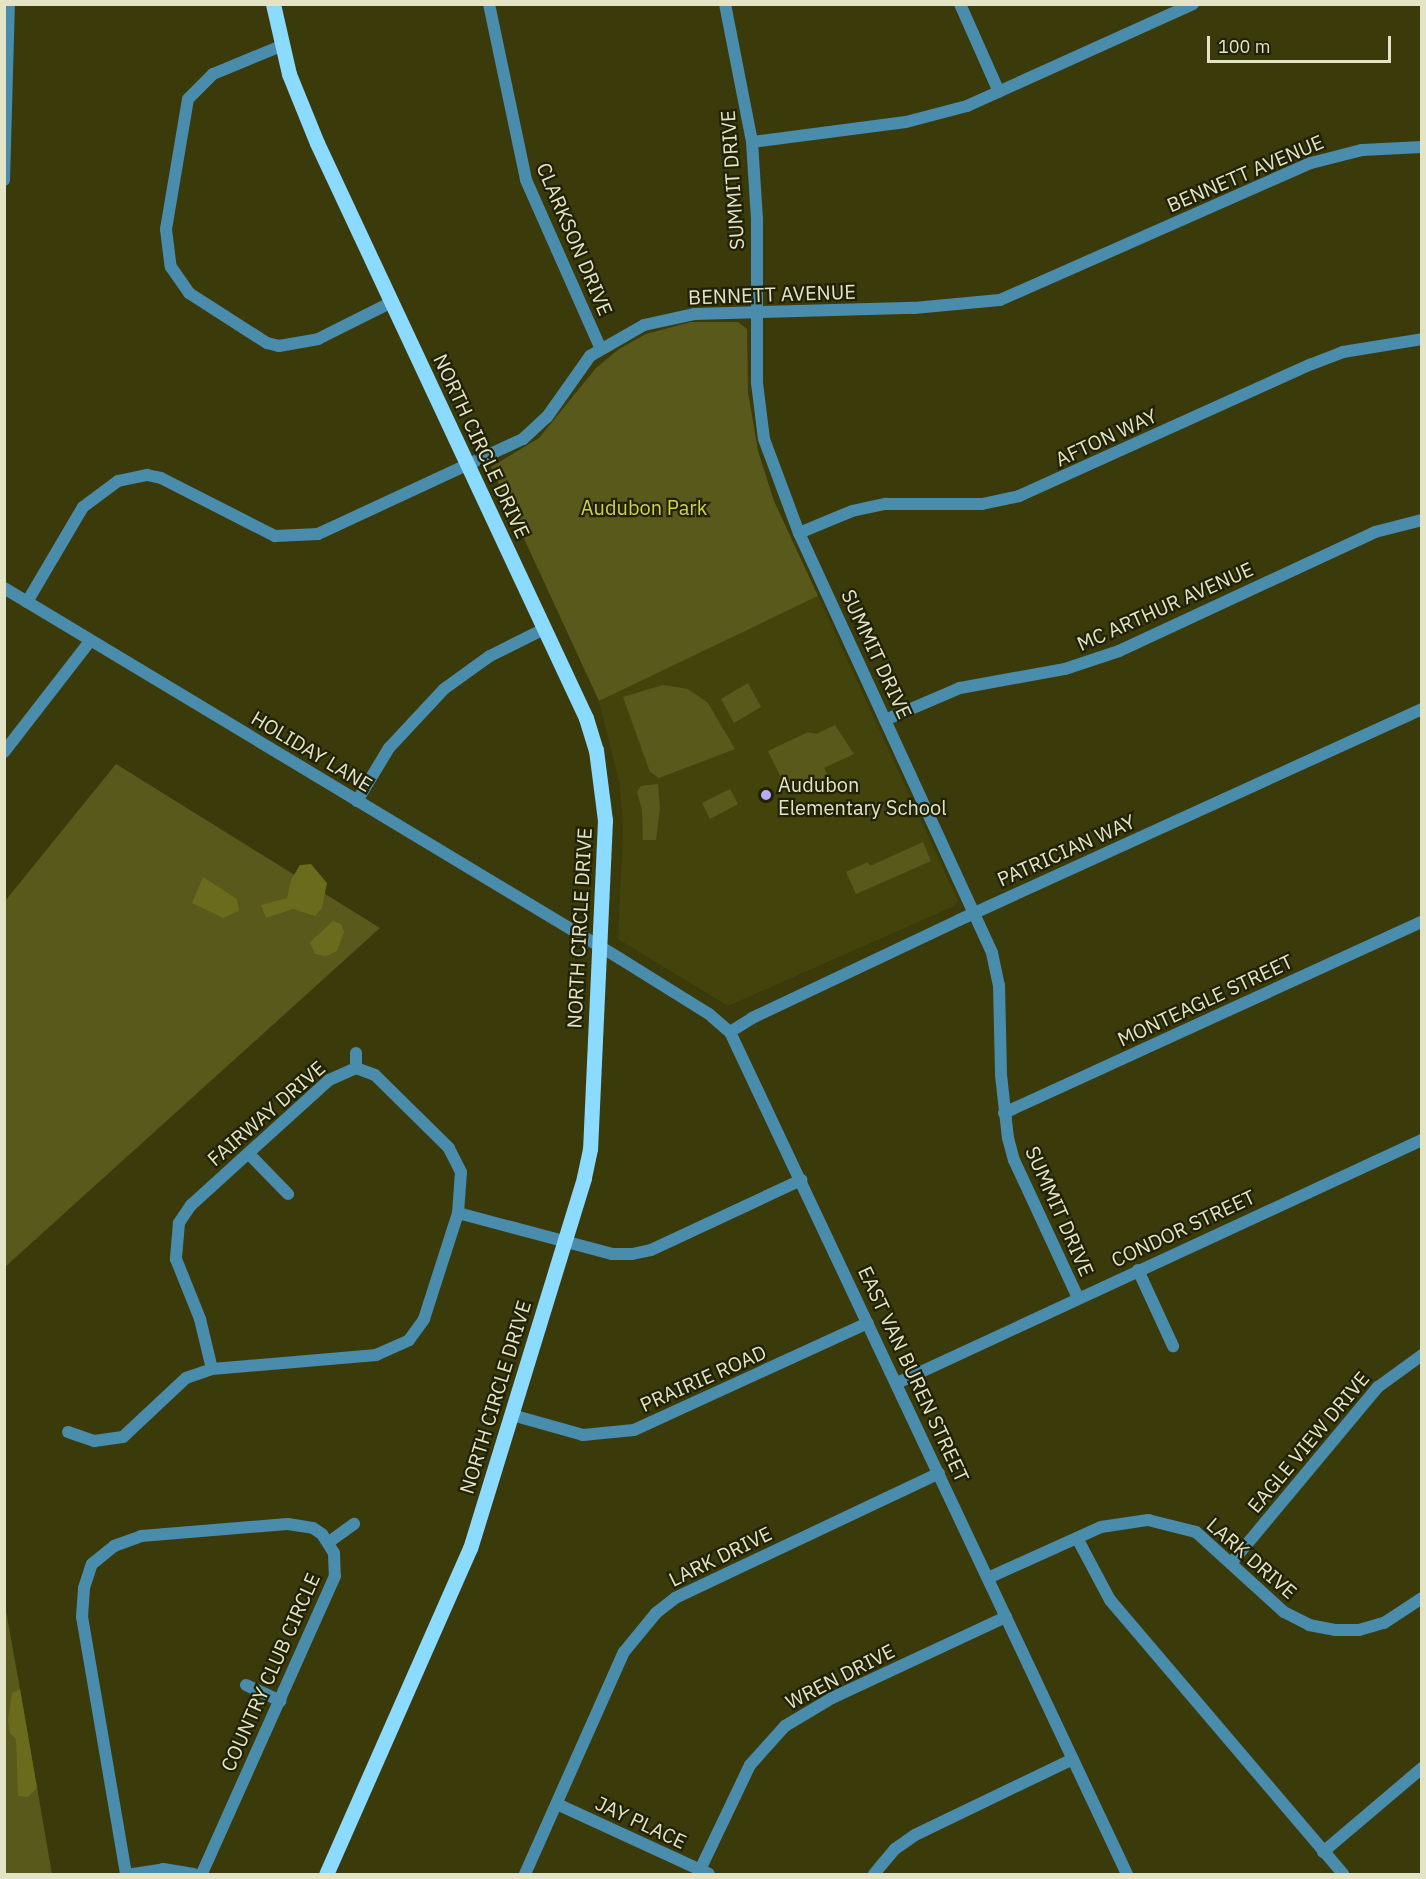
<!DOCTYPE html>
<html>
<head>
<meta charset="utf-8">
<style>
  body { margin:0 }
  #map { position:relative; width:1426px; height:1879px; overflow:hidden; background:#3a3a0b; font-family:"IBM Plex Sans",sans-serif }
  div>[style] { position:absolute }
  .built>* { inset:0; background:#43440c }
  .green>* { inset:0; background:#59591b }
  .forest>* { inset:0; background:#6a6b1c }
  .minor>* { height:12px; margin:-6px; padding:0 6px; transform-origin:6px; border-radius:6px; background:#498cab }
  .major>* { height:15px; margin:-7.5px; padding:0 7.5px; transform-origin:7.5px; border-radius:7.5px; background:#8bdaff }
  .dots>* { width:16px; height:16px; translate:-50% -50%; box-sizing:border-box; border:3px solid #202107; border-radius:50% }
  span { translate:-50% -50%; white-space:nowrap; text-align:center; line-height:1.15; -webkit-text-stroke:4.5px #202107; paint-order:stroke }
  .street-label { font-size:20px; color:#e3e4c5 }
  .park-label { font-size:20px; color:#d1d24c }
  .poi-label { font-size:20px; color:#e3e4c5 }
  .left { translate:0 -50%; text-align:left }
  .frame { position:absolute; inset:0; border:6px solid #e3e4c5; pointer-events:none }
  .scale { position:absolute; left:1207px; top:36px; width:184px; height:27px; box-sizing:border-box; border:3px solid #e3e4c5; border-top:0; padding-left:8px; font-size:18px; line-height:21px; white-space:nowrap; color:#e3e4c5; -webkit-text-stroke:4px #202107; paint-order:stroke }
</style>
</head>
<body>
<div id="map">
  <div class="built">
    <i style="clip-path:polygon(818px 596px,958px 901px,954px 906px,728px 1006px,618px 939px,623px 832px,620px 785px,599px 701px)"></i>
  </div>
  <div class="green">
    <i style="clip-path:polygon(691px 322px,738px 322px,747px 329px,748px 392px,758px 451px,774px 501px,818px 596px,599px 701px,491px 467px,539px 438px,596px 368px,619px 349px,646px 334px)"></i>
    <i style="clip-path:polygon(748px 683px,761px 707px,734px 723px,721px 699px)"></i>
    <i style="clip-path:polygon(663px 685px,688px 689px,708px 703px,735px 749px,659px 778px,650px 772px,623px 697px)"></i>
    <i style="clip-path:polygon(835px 725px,854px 754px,824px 768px,828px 776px,789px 794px,768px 751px,808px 732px,816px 734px)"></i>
    <i style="clip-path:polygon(116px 764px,380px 928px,5px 1267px,5px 901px)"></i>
    <i style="clip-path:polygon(658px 784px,660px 808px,656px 840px,643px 840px,642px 810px,637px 792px,641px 786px)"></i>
    <i style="clip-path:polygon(730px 789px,738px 804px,710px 819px,702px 803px)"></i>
    <i style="clip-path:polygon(923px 842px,931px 861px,856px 894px,846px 872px,868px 862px,870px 866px)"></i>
    <i style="clip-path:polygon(4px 1600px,20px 1689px,52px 1874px,5px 1874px)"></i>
  </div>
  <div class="forest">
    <i style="clip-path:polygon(311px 864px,327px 883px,322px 908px,315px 916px,293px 909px,266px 918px,261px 905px,287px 898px,291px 880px,300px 865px)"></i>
    <i style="clip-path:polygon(203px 877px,237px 899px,239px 911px,223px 918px,192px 903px)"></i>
    <i style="clip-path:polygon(333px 921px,341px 924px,344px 932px,337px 951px,326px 956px,315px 954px,310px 942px)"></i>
    <i style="clip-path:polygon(20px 1689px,37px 1788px,28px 1797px,18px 1796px,16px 1739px,10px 1733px,8px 1720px,12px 1693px)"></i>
  </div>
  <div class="minor">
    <i style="left:489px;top:4px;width:180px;rotate:78.1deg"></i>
    <i style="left:526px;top:180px;width:183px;rotate:66.1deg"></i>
    <i style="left:725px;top:4px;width:141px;rotate:78.9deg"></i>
    <i style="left:752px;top:142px;width:77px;rotate:86.3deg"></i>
    <i style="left:757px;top:219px;width:164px;rotate:90deg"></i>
    <i style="left:757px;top:383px;width:56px;rotate:82.9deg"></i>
    <i style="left:764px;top:439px;width:100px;rotate:69.6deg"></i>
    <i style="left:799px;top:533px;width:462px;rotate:65.3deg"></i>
    <i style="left:992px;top:953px;width:33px;rotate:78deg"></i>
    <i style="left:999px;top:985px;width:90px;rotate:88.7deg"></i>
    <i style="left:1001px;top:1075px;width:63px;rotate:83.7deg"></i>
    <i style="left:1008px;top:1138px;width:23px;rotate:75deg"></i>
    <i style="left:1014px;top:1160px;width:152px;rotate:65.1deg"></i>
    <i style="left:960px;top:4px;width:96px;rotate:66.1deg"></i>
    <i style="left:281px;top:46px;width:74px;rotate:157.6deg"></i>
    <i style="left:213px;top:74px;width:35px;rotate:135deg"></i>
    <i style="left:188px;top:99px;width:132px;rotate:99.6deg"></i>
    <i style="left:166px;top:229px;width:38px;rotate:83deg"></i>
    <i style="left:171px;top:267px;width:32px;rotate:55deg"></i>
    <i style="left:189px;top:293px;width:93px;rotate:32.7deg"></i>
    <i style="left:267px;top:343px;width:12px;rotate:14deg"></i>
    <i style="left:279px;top:346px;width:40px;rotate:-10deg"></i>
    <i style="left:318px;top:339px;width:83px;rotate:-26.6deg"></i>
    <i style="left:752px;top:142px;width:155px;rotate:-7.4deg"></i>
    <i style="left:906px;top:122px;width:63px;rotate:-14.7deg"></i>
    <i style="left:967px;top:106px;width:248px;rotate:-24.3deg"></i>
    <i style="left:4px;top:180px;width:176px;rotate:-88.4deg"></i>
    <i style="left:799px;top:533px;width:57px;rotate:-22.5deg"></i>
    <i style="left:852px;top:511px;width:35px;rotate:-12deg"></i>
    <i style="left:886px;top:504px;width:96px"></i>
    <i style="left:982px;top:504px;width:38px;rotate:-12deg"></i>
    <i style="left:1019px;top:496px;width:321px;rotate:-24.3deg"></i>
    <i style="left:1312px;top:364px;width:33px;rotate:-21deg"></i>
    <i style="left:1343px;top:352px;width:80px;rotate:-9.3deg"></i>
    <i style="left:4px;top:588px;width:718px;rotate:31.03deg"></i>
    <i style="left:619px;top:958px;width:106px;rotate:31.9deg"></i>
    <i style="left:709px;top:1014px;width:28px;rotate:41deg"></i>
    <i style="left:730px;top:1032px;width:931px;rotate:64.76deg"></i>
    <i style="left:27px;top:602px;width:110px;rotate:-59.5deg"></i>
    <i style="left:83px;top:507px;width:44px;rotate:-36.6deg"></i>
    <i style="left:118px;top:481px;width:30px;rotate:-12deg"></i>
    <i style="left:147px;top:475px;width:14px;rotate:12deg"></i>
    <i style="left:161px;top:478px;width:128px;rotate:27deg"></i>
    <i style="left:275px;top:536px;width:43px;rotate:-2.7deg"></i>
    <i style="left:318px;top:534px;width:226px;rotate:-24.9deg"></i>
    <i style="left:523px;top:439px;width:33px;rotate:-43deg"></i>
    <i style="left:547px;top:417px;width:75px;rotate:-54.8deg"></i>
    <i style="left:590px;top:356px;width:62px;rotate:-29.9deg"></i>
    <i style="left:644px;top:325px;width:51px;rotate:-12.4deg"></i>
    <i style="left:694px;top:314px;width:220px;rotate:-1.6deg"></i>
    <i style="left:914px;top:308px;width:86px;rotate:-5.3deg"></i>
    <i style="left:1000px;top:300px;width:340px;rotate:-23.8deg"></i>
    <i style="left:1311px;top:163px;width:53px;rotate:-14.3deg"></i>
    <i style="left:1362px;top:150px;width:60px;rotate:-2.9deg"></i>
    <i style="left:885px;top:720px;width:82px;rotate:-23.1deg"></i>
    <i style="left:960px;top:688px;width:107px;rotate:-10.3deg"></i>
    <i style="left:1065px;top:669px;width:57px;rotate:-18.4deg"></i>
    <i style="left:1119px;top:651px;width:282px;rotate:-24.9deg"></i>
    <i style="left:1375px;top:532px;width:49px;rotate:-14.3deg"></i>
    <i style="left:4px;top:752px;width:140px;rotate:-52.2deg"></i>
    <i style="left:357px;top:801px;width:62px;rotate:-58.9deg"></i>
    <i style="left:389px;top:748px;width:81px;rotate:-47deg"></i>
    <i style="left:444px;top:689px;width:57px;rotate:-35.7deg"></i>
    <i style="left:490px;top:656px;width:60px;rotate:-26.6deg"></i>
    <i style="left:730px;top:1032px;width:26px;rotate:-32deg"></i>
    <i style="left:752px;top:1018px;width:229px;rotate:-25.3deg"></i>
    <i style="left:959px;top:920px;width:509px;rotate:-24.5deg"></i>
    <i style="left:356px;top:1068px;width:15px;rotate:-90deg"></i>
    <i style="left:1004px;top:1113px;width:460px;rotate:-24.6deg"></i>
    <i style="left:249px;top:1154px;width:56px;rotate:45.7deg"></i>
    <i style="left:458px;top:1213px;width:159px;rotate:14.9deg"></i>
    <i style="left:612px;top:1254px;width:20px"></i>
    <i style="left:632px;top:1254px;width:19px;rotate:-12deg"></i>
    <i style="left:651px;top:1250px;width:166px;rotate:-25deg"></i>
    <i style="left:1138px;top:1270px;width:84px;rotate:65.3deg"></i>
    <i style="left:897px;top:1383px;width:579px;rotate:-24.84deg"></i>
    <i style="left:512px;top:1415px;width:74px;rotate:15.7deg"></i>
    <i style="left:583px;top:1435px;width:51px;rotate:-5.6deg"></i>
    <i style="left:634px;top:1430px;width:257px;rotate:-24.6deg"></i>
    <i style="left:68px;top:1432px;width:28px;rotate:19deg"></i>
    <i style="left:94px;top:1441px;width:29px;rotate:-8deg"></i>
    <i style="left:123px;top:1437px;width:86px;rotate:-43.1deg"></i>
    <i style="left:186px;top:1378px;width:28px;rotate:-19deg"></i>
    <i style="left:212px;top:1369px;width:165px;rotate:-4.9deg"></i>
    <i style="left:376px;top:1355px;width:36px;rotate:-24deg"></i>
    <i style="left:409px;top:1340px;width:26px;rotate:-54deg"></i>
    <i style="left:424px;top:1319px;width:111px;rotate:-72.2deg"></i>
    <i style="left:458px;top:1213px;width:41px;rotate:-85.8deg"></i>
    <i style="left:461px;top:1172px;width:27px;rotate:-117deg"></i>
    <i style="left:449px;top:1148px;width:104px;rotate:-135.4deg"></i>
    <i style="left:375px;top:1075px;width:20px;rotate:-160deg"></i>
    <i style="left:356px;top:1068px;width:30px;rotate:156deg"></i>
    <i style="left:329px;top:1080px;width:186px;rotate:137.8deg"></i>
    <i style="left:191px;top:1205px;width:22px;rotate:124deg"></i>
    <i style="left:179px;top:1223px;width:36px;rotate:95deg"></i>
    <i style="left:176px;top:1259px;width:65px;rotate:68.2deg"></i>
    <i style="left:200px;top:1319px;width:51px;rotate:76.5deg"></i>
    <i style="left:1077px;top:1538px;width:70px;rotate:62deg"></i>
    <i style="left:1110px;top:1600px;width:360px;rotate:49.6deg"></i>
    <i style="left:329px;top:1542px;width:31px;rotate:-36deg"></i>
    <i style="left:1232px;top:1562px;width:228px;rotate:-50.2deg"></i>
    <i style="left:1378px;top:1387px;width:54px;rotate:-36deg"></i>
    <i style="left:988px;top:1578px;width:124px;rotate:-24.3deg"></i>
    <i style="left:1101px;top:1527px;width:48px;rotate:-8.5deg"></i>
    <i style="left:1148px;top:1520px;width:49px;rotate:14deg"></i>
    <i style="left:1196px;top:1532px;width:119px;rotate:42.3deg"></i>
    <i style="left:1284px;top:1612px;width:28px;rotate:27deg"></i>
    <i style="left:1309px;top:1625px;width:26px;rotate:11deg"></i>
    <i style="left:1335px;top:1630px;width:24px"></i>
    <i style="left:1359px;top:1630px;width:26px;rotate:-16deg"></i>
    <i style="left:1384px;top:1623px;width:45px;rotate:-33.3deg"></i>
    <i style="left:246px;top:1685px;width:38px;rotate:25deg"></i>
    <i style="left:557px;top:1804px;width:167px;rotate:24.7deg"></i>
    <i style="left:1323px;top:1852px;width:130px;rotate:-40.3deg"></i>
    <i style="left:126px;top:1874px;width:261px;rotate:-99.7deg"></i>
    <i style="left:82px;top:1617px;width:29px;rotate:-86deg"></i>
    <i style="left:84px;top:1588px;width:25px;rotate:-72deg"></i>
    <i style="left:92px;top:1564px;width:28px;rotate:-39deg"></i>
    <i style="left:114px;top:1546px;width:29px;rotate:-20deg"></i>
    <i style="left:141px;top:1536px;width:147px;rotate:-4.7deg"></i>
    <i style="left:288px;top:1524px;width:25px;rotate:9deg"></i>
    <i style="left:313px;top:1528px;width:11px;rotate:34deg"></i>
    <i style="left:322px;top:1534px;width:22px;rotate:58deg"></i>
    <i style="left:334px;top:1553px;width:23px;rotate:88deg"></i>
    <i style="left:335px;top:1576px;width:326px;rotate:114.1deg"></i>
    <i style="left:133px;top:1874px;width:30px;rotate:-9deg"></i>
    <i style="left:163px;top:1869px;width:31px;rotate:9deg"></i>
    <i style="left:525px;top:1874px;width:243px;rotate:-66deg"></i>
    <i style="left:624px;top:1652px;width:50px;rotate:-50.6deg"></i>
    <i style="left:656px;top:1613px;width:24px;rotate:-38deg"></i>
    <i style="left:675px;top:1598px;width:292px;rotate:-25.3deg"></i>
    <i style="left:698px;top:1874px;width:121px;rotate:-64.5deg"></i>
    <i style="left:750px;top:1765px;width:52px;rotate:-48.1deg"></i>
    <i style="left:785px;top:1726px;width:55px;rotate:-30.8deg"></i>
    <i style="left:832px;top:1698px;width:192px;rotate:-25deg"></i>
    <i style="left:874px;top:1874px;width:33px;rotate:-50deg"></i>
    <i style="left:895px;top:1849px;width:24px;rotate:-35deg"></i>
    <i style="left:915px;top:1835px;width:175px;rotate:-25.7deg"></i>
  </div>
  <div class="major">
    <i style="left:273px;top:4px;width:72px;rotate:77.1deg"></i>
    <i style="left:289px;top:74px;width:74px;rotate:67.9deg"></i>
    <i style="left:317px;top:143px;width:635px;rotate:64.93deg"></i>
    <i style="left:586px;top:718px;width:34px;rotate:73deg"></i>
    <i style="left:596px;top:750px;width:71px;rotate:82.7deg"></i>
    <i style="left:605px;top:820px;width:329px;rotate:92.6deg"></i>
    <i style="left:590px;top:1149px;width:30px;rotate:102deg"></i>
    <i style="left:584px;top:1178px;width:387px;rotate:107.1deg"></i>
    <i style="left:470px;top:1548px;width:356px;rotate:113.8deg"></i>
  </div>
  <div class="dots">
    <i style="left:766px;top:795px;background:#b6acf8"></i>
  </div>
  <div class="street-label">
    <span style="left:1245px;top:173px;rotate:-23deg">BENNETT AVENUE</span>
    <span style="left:732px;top:180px;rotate:-94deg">SUMMIT DRIVE</span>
    <span style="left:575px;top:239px;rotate:67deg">CLARKSON DRIVE</span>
    <span style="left:772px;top:294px;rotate:-2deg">BENNETT AVENUE</span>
    <span style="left:1106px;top:437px;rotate:-25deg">AFTON WAY</span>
    <span style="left:482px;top:446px;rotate:65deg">NORTH CIRCLE DRIVE</span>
    <span style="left:1165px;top:606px;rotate:-24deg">MC ARTHUR AVENUE</span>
    <span style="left:877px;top:654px;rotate:65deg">SUMMIT DRIVE</span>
    <span style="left:312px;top:751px;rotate:31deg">HOLIDAY LANE</span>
    <span style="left:1066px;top:850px;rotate:-24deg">PATRICIAN WAY</span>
    <span style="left:579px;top:928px;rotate:-87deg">NORTH CIRCLE DRIVE</span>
    <span style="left:1205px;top:1000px;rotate:-25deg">MONTEAGLE STREET</span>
    <span style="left:266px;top:1113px;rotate:-41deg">FAIRWAY DRIVE</span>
    <span style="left:1060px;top:1211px;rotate:66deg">SUMMIT DRIVE</span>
    <span style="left:1183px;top:1228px;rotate:-25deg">CONDOR STREET</span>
    <span style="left:914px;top:1374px;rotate:65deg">EAST VAN BUREN STREET</span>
    <span style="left:703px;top:1378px;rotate:-24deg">PRAIRIE ROAD</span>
    <span style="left:495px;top:1397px;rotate:-73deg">NORTH CIRCLE DRIVE</span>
    <span style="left:1308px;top:1442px;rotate:-50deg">EAGLE VIEW DRIVE</span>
    <span style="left:720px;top:1556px;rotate:-26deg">LARK DRIVE</span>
    <span style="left:1252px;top:1558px;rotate:41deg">LARK DRIVE</span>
    <span style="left:270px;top:1672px;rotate:-66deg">COUNTRY CLUB CIRCLE</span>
    <span style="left:840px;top:1676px;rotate:-27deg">WREN DRIVE</span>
    <span style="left:641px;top:1822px;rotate:25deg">JAY PLACE</span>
  </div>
  <div class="park-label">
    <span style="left:644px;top:507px">Audubon Park</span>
  </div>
  <div class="poi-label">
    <span class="left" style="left:778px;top:796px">Audubon<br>Elementary School</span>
  </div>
  <div class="frame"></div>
  <div class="scale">100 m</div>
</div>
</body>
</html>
